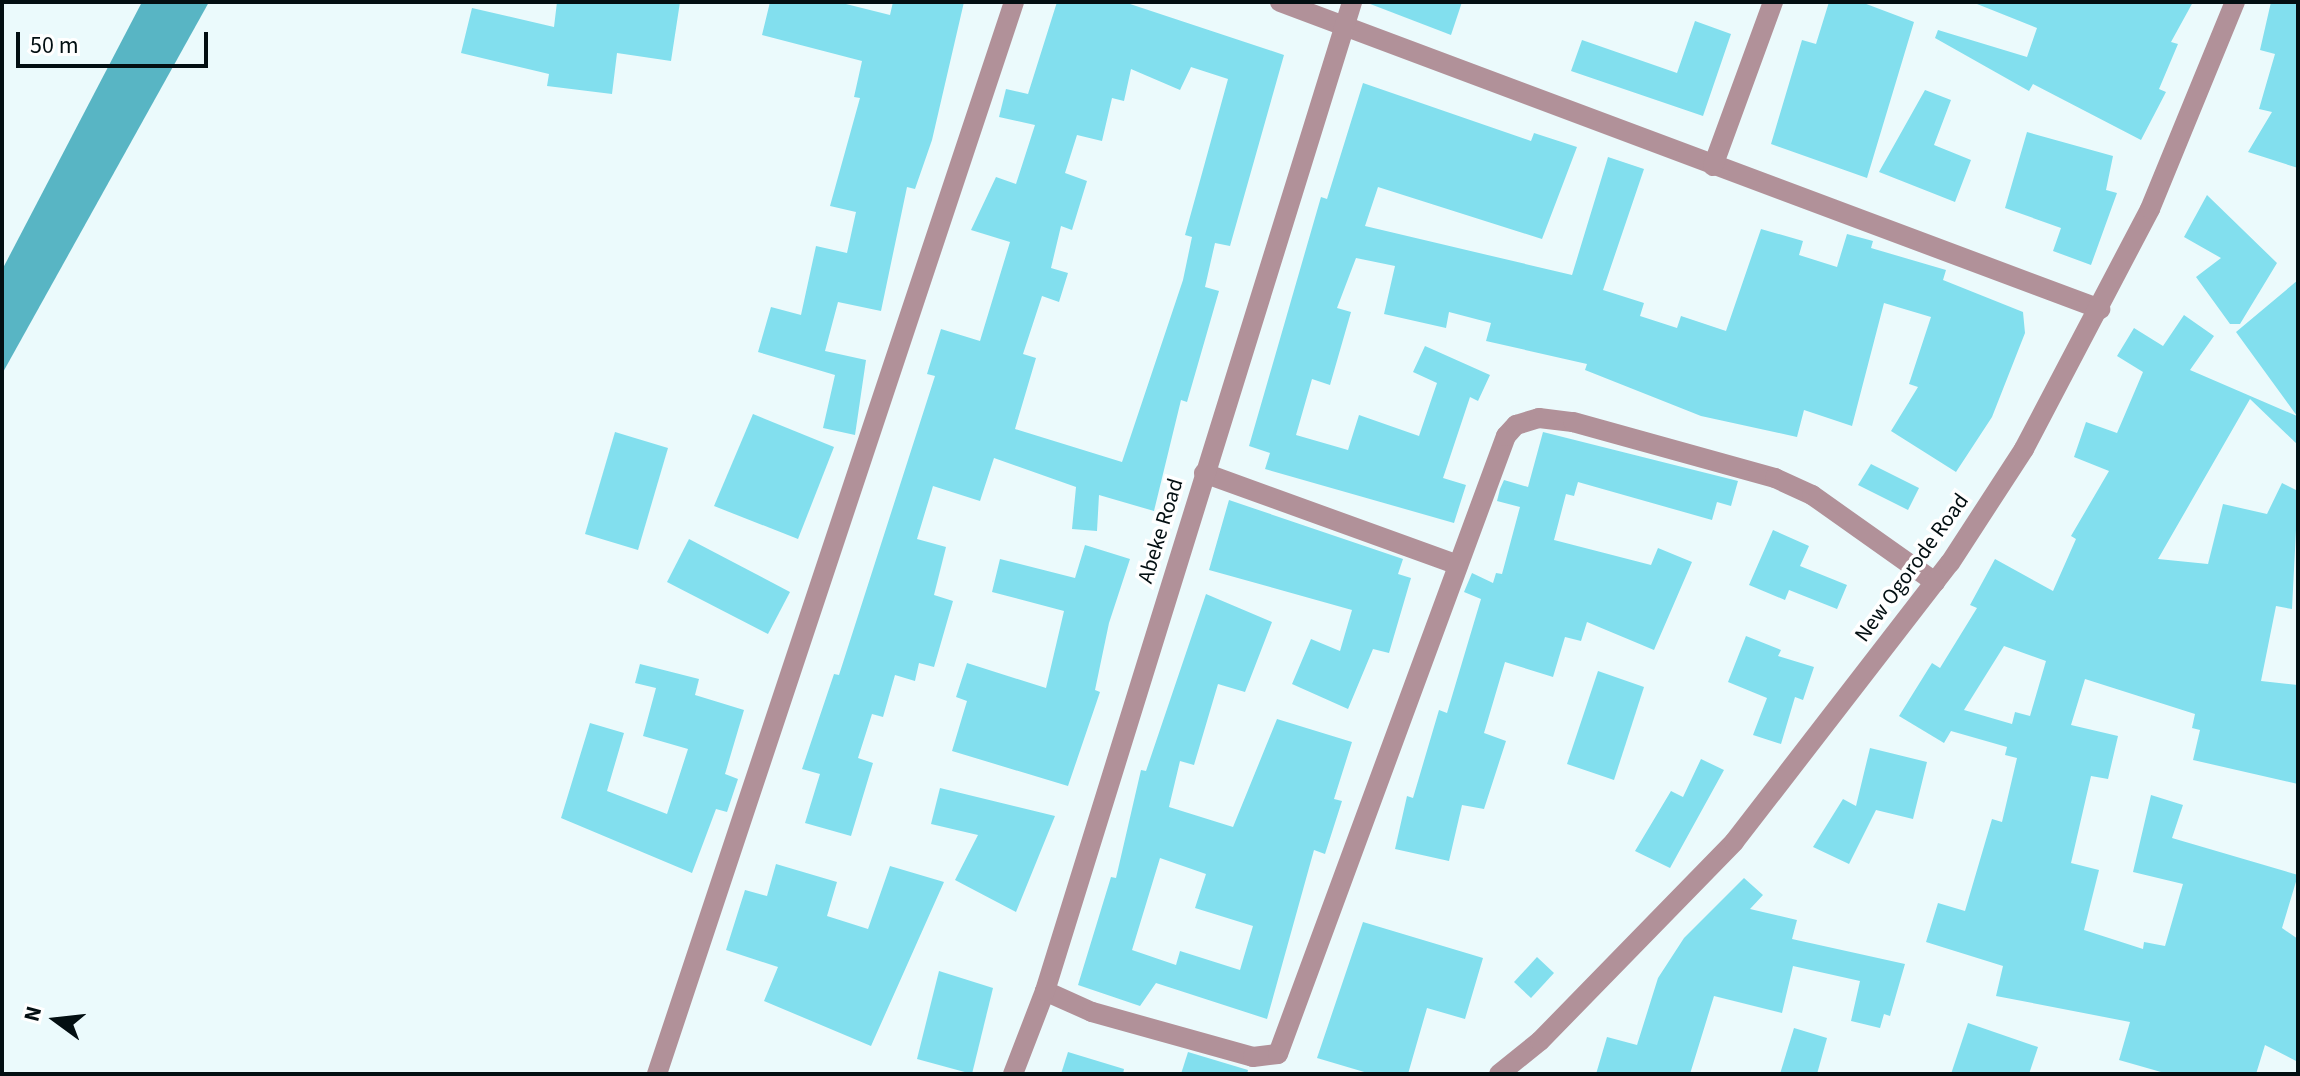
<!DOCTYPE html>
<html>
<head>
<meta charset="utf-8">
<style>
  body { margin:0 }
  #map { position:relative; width:2300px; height:1076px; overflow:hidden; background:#ebfafc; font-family:"Source Sans 3",sans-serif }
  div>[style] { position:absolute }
  .water>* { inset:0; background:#58b5c4 }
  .building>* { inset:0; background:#82dfee }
  .minor>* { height:20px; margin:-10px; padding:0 10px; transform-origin:10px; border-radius:10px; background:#b19199 }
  span { translate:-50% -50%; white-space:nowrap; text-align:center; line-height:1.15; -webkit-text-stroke:7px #fff; paint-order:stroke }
  .street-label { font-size:22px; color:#030f12 }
  .frame { position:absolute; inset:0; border:4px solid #030f12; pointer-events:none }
  .north { position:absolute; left:16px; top:980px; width:80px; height:80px; -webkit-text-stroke:6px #fff; paint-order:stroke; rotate:285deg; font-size:22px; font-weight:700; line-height:32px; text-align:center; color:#030f12 }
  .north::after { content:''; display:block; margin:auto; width:28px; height:36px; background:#030f12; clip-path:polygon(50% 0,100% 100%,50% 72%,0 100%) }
  .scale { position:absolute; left:16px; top:32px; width:192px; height:36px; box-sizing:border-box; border:4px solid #030f12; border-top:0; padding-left:10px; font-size:24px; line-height:28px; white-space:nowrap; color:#030f12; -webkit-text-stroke:6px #fff; paint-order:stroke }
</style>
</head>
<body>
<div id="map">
  <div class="water">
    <i style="clip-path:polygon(142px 2px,209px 2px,2px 374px,2px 270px)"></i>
  </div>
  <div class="building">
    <i style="clip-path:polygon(557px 2px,680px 2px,671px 61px,617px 53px,612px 94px,547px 86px,549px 74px,461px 53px,472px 8px,554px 27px)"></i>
    <i style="clip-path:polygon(770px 2px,838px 2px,890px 15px,893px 2px,964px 2px,932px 140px,915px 189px,907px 187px,881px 311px,838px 302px,825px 351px,866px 360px,855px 435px,823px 428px,835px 375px,758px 352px,771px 307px,801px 315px,816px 246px,847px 253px,856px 212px,830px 206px,860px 98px,854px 97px,862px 61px,762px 35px)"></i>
    <i style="clip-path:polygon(evenodd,1057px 2px,1124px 2px,1284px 55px,1230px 246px,1215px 243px,1205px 287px,1219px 291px,1187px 402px,1181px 400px,1154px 511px,1099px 495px,1097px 531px,1072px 529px,1076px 487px,994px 458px,980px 501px,933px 486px,917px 539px,946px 547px,934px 595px,953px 601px,934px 667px,919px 663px,915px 681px,895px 675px,883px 717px,872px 714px,858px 758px,873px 763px,851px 836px,805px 823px,820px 774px,802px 769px,834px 674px,839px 675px,935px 376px,927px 374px,941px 329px,980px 341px,1010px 242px,971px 230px,996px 177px,1016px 184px,1035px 125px,999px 117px,1006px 89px,1028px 94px,1057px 2px,1191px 67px,1228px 79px,1185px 235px,1192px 237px,1183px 280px,1122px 462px,1015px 429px,1036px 358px,1023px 354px,1042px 296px,1059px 302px,1068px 273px,1051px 268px,1061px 226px,1072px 230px,1087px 181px,1065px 173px,1077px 135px,1102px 141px,1112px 98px,1124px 101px,1131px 69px,1180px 90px,1191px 67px)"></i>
    <i style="clip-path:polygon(1365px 2px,1462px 2px,1451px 35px)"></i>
    <i style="clip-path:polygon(1829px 2px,1861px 2px,1914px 22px,1867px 178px,1771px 144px,1802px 40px,1816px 44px)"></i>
    <i style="clip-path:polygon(1972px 2px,2193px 2px,2171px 42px,2178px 44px,2159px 89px,2166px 92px,2141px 140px,2033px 84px,2029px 91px,1935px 38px,1938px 30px,2027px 57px,2037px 28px)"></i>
    <i style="clip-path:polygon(2271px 2px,2298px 2px,2298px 168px,2248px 152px,2272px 112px,2259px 109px,2275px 54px,2260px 50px)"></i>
    <i style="clip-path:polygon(1695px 21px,1731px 34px,1703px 116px,1571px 71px,1582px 40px,1677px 73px)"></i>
    <i style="clip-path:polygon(1363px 83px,1531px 141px,1534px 133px,1577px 147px,1542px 239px,1378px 187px,1365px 226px,1572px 275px,1608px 157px,1644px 169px,1603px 290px,1644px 303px,1640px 316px,1677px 328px,1681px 316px,1726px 331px,1761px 229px,1803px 241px,1799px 255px,1837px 267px,1847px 234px,1873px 241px,1871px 248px,1946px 270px,1943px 280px,2023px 312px,2025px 333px,1992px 417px,1956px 472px,1891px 431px,1918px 387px,1909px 384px,1931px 317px,1884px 303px,1852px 426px,1804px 410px,1797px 437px,1701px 416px,1585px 370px,1587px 364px,1486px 341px,1491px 323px,1449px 312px,1446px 328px,1384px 314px,1395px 266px,1356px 258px,1337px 308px,1351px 312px,1330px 385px,1312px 379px,1296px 435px,1348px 450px,1359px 415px,1419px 436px,1437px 383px,1413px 372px,1425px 346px,1490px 375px,1478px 401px,1470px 397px,1443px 478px,1466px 485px,1454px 523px,1265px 469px,1270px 453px,1249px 446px,1321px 197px,1327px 199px)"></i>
    <i style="clip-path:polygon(1925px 90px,1951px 100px,1934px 145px,1971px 160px,1955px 202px,1879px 172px)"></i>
    <i style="clip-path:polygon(2027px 132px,2113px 156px,2106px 190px,2117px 193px,2091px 265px,2053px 251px,2061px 228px,2005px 208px)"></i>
    <i style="clip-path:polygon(2207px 195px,2277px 263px,2240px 324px,2230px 324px,2196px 277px,2221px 258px,2184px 237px)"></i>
    <i style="clip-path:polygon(evenodd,2298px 280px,2298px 445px,2250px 399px,2158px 559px,2208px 564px,2223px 504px,2267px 514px,2282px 483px,2298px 491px,2292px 609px,2276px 606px,2261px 681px,2298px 685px,2298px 784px,2193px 760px,2200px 730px,2192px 728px,2195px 714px,2085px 679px,2071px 725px,2118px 736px,2108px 779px,2091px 776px,2071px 863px,2099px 870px,2084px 930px,2143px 949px,2144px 942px,2165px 946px,2183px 884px,2133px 872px,2151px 795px,2183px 805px,2172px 838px,2298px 875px,2282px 928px,2298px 939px,2298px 1062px,2265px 1045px,2256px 1074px,2168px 1074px,2119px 1060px,2130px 1022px,1996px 996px,2003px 966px,1926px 942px,1938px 903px,1965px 911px,1992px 819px,2002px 822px,2017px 758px,2005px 755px,2007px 747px,1951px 731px,1944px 743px,1899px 716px,1932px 663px,1940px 668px,1977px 608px,1970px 605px,1995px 559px,2053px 591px,2076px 539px,2071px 536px,2109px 471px,2074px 457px,2086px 422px,2117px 433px,2143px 372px,2117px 356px,2134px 328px,2163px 346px,2184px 315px,2214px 336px,2190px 370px,2297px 416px,2236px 332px,2298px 280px,2004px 646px,2046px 661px,2030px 716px,2015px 712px,2012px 724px,1964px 710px,2004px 646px)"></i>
    <i style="clip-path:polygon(753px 414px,834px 447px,798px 539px,714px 506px)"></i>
    <i style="clip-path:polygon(615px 432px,668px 448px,638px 550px,585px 534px)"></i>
    <i style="clip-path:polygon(1543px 432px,1738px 481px,1731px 506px,1717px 502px,1712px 520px,1578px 482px,1574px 496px,1566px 494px,1554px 540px,1651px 565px,1658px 548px,1692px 562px,1654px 650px,1587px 622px,1581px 641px,1565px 637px,1553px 677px,1505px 662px,1484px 733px,1506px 741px,1484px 809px,1462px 805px,1449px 861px,1395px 849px,1407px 796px,1413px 798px,1439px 710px,1447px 713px,1481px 599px,1464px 592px,1472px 573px,1493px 583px,1496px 573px,1502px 574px,1520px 507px,1497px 501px,1500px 489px,1504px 480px,1528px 487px)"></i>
    <i style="clip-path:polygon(1871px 464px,1919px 488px,1908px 510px,1858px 485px)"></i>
    <i style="clip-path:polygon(1229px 500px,1403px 559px,1398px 574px,1411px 578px,1389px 653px,1373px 649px,1348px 709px,1292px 684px,1311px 639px,1340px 651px,1352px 610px,1209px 570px)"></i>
    <i style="clip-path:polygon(1773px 530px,1809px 546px,1800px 566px,1847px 585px,1837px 609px,1789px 590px,1785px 600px,1749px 585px)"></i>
    <i style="clip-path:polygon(689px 539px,790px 592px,768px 634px,667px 582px)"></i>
    <i style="clip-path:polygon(1085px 545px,1130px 559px,1109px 623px,1095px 690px,1100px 692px,1068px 786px,952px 751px,967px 701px,956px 697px,967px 663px,1046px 688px,1064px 611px,992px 592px,1000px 559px,1075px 578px)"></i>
    <i style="clip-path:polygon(evenodd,1206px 594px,1272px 622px,1245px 692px,1218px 684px,1194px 765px,1180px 761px,1169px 807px,1233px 827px,1277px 719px,1352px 742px,1334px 799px,1342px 801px,1325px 854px,1314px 850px,1267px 1019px,1156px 983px,1140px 1006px,1078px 985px,1111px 877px,1116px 878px,1141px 770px,1146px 771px,1206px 594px,1160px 858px,1206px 874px,1195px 908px,1253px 926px,1240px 970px,1180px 951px,1176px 965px,1132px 950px,1160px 858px)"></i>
    <i style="clip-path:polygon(1746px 636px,1781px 650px,1778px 656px,1814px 667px,1803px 700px,1795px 697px,1781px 744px,1753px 735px,1767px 698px,1728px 682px)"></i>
    <i style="clip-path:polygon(640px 664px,699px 679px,695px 695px,744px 710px,725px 774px,738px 779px,727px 812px,716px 809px,692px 873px,561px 818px,590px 723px,624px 733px,607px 791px,667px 814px,688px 749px,643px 736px,656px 688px,635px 683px)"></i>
    <i style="clip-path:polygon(1598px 671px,1644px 687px,1614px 780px,1567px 764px)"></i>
    <i style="clip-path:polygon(1870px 748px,1927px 762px,1913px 819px,1876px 810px,1849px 864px,1813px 847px,1843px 799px,1856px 806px)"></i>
    <i style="clip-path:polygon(1701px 759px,1724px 770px,1670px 868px,1635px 851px,1671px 791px,1683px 797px)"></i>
    <i style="clip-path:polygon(940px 788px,1055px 816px,1016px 912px,955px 880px,978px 835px,931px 824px)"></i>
    <i style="clip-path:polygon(776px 864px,837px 882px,827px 916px,868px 929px,890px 866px,944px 882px,871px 1046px,764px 1001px,778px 967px,726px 950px,745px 890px,767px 896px)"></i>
    <i style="clip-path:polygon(1744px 878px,1763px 895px,1750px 909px,1797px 920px,1792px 939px,1905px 964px,1890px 1016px,1884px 1014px,1880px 1028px,1851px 1021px,1860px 981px,1793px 966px,1782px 1013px,1714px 996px,1690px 1074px,1596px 1074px,1607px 1037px,1637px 1045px,1658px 978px,1684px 938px)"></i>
    <i style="clip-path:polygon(1363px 922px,1483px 958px,1465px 1019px,1427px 1008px,1408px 1074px,1371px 1074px,1317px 1058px)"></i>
    <i style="clip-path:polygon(1537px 957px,1554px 973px,1531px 998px,1514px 982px)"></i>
    <i style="clip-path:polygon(939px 971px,993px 988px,972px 1074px,917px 1059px)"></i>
    <i style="clip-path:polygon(1968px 1023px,2038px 1047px,2029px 1074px,1951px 1074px)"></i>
    <i style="clip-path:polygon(1794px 1028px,1827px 1038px,1817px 1074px,1780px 1074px)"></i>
    <i style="clip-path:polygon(1068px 1052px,1124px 1069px,1123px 1074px,1061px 1074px)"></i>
    <i style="clip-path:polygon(1188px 1052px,1248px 1070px,1247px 1074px,1181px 1074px)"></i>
  </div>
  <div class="minor">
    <i style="left:1280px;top:2px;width:876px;rotate:20.53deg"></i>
    <i style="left:1713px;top:166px;width:175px;rotate:-69.9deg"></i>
    <i style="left:1204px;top:473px;width:270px;rotate:19.9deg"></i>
    <i style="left:1045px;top:991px;width:51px;rotate:24.1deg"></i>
    <i style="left:1092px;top:1012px;width:167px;rotate:15.6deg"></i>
    <i style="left:1253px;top:1057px;width:25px;rotate:-7deg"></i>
    <i style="left:1278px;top:1054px;width:659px;rotate:-69.75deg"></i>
    <i style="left:1506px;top:436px;width:15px;rotate:-48deg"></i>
    <i style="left:1516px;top:425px;width:24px;rotate:-17deg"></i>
    <i style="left:1539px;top:418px;width:34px;rotate:7deg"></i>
    <i style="left:1573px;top:422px;width:210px;rotate:15.5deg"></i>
    <i style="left:1775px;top:478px;width:41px;rotate:24.7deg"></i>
    <i style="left:1812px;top:495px;width:151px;rotate:35.3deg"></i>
    <i style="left:657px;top:1074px;width:1130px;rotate:-71.58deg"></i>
    <i style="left:1013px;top:1074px;width:89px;rotate:-68.9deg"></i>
    <i style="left:1045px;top:991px;width:1036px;rotate:-72.75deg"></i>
    <i style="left:1499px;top:1074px;width:53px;rotate:-38.8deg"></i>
    <i style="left:1540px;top:1041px;width:278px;rotate:-45.7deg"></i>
    <i style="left:1734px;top:842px;width:353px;rotate:-52.3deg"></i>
    <i style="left:1950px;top:563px;width:136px;rotate:-57deg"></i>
    <i style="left:2024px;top:449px;width:271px;rotate:-62.3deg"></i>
    <i style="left:2150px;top:209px;width:224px;rotate:-67.7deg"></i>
  </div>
  <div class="street-label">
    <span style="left:1161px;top:531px;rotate:-73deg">Abeke Road</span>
    <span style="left:1912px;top:568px;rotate:-54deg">New Ogorode Road</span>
  </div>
  <div class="frame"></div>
  <div class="north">N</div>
  <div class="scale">50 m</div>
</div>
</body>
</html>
